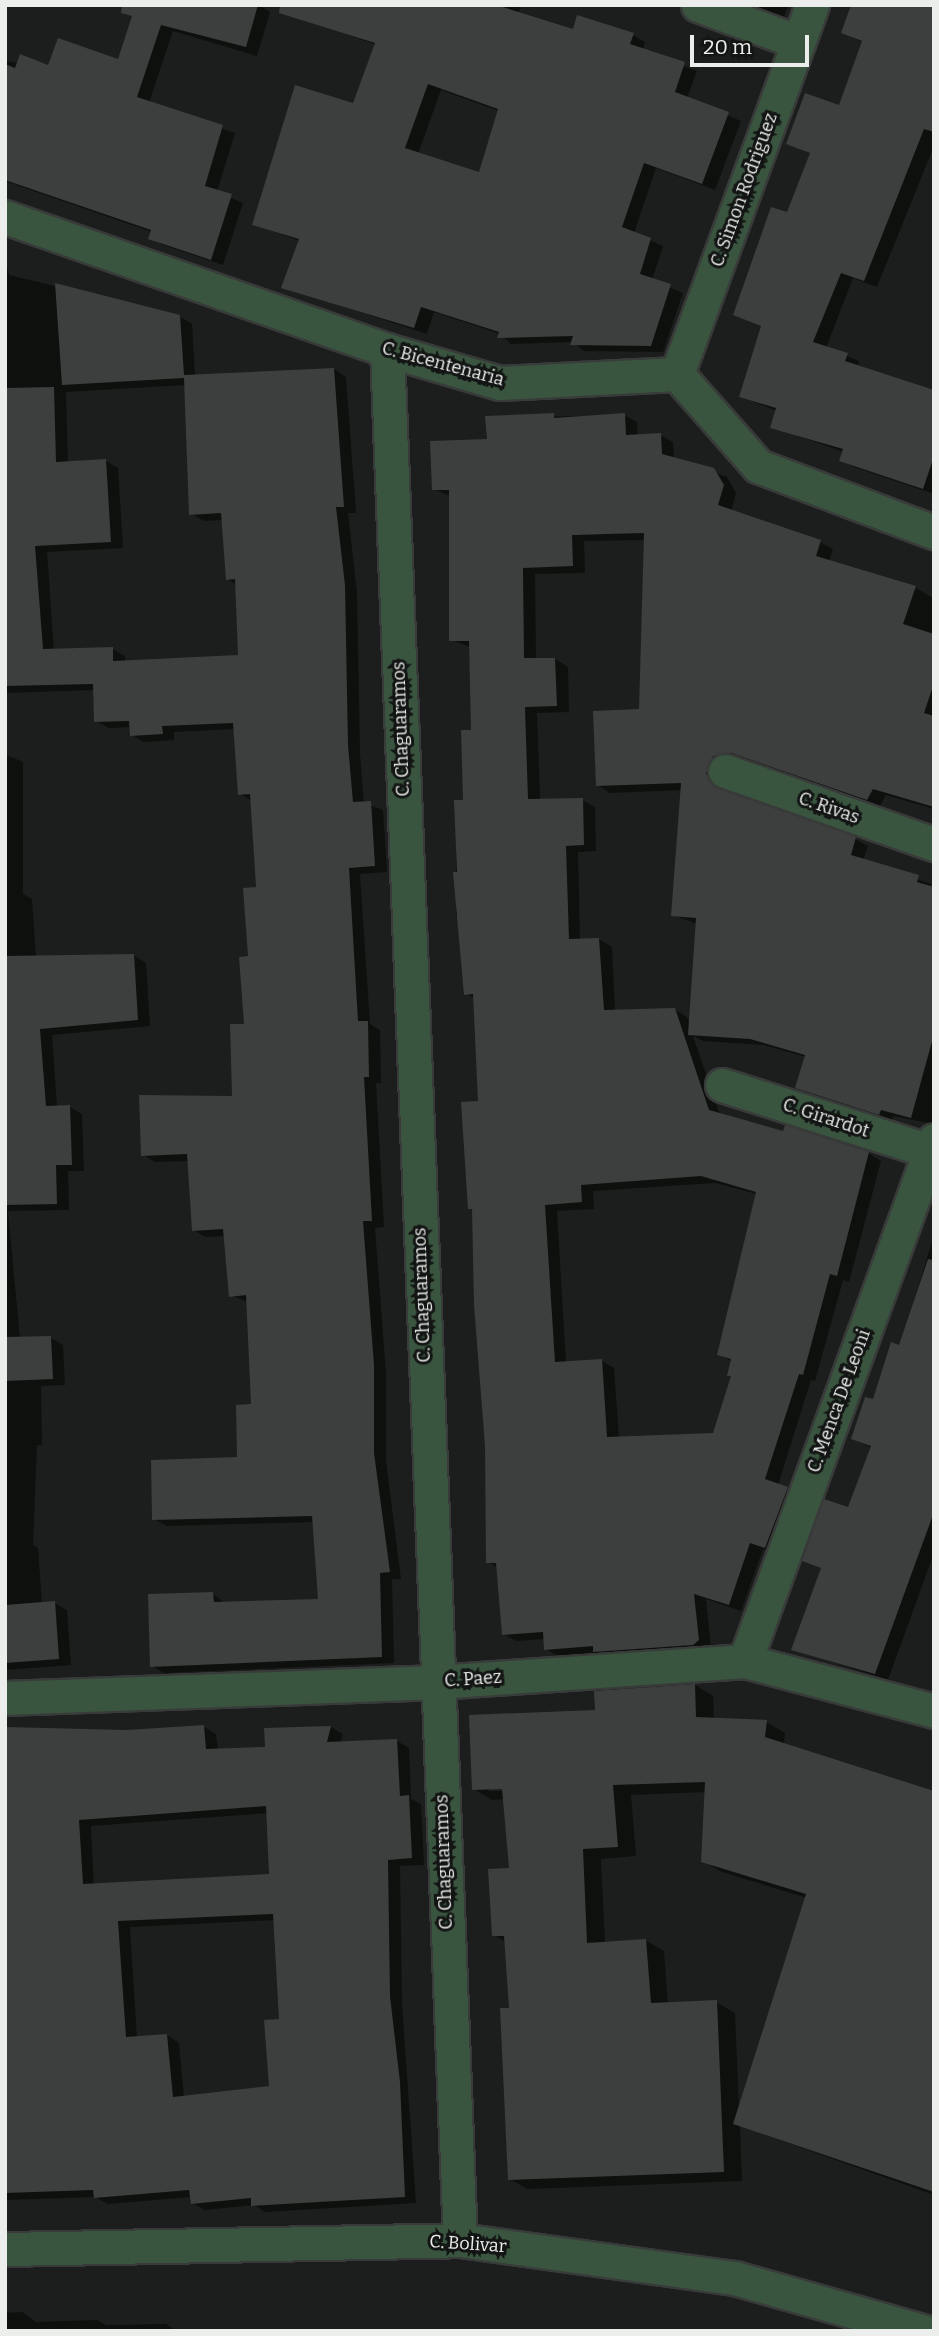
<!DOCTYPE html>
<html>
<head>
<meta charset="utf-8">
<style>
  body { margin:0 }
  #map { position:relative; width:939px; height:2336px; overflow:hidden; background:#1b1e1c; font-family:Bitter,serif }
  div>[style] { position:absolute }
  .shadow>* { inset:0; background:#0007 }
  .building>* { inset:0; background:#3c3f3d }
  .roads { filter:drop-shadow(2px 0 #383b39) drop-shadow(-2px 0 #383b39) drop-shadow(0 2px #383b39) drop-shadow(0 -2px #383b39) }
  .street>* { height:33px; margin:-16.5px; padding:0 16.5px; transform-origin:16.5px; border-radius:16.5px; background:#3a553f }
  span { translate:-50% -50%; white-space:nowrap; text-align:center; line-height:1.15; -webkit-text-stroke:6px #121513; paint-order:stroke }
  .street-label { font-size:18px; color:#eceeec }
  .frame { position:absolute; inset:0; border:7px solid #eceeec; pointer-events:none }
  .scale { position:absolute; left:690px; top:35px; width:119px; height:32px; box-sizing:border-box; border:4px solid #eceeec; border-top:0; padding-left:9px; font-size:21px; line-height:24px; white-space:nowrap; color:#eceeec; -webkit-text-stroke:5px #121513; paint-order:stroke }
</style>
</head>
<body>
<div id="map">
  <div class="shadow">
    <i style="clip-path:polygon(138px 5px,259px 5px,270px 12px,257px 56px,173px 31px,149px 103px,235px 133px,217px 192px,243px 203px,223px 265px,163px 245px,150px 238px,152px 232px,5px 181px,5px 61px,49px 67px,119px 62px)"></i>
    <i style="clip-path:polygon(evenodd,322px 5px,521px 5px,518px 14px,574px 31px,633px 35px,645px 42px,643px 50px,697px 71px,687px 98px,741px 121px,715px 190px,656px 168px,634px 233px,663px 246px,652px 280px,683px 293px,663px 352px,584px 351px,573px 342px,511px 344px,500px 334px,434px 312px,427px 334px,284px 287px,300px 241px,254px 224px,354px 105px,376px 45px,317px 23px,322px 5px,441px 90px,499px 111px,480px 174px,418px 154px,441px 90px)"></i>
    <i style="clip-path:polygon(753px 5px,788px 5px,784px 17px)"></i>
    <i style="clip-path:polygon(934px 5px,934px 146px,877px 287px,853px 278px,826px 348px,859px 361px,858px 367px,934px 392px,934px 494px,854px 467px,841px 460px,844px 452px,772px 427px,777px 411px,741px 397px,762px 327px,735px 314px,788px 215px,811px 154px,788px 143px,840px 107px,864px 43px,843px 33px)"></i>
    <i style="clip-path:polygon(evenodd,5px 259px,9px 275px,179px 316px,192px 324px,195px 376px,334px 369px,346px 377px,356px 513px,348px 513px,357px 593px,360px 753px,364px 803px,383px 810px,387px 872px,360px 874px,370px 1024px,380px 1030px,381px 1083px,376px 1083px,384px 1227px,375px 1228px,386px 1373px,386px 1461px,401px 1579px,392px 1579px,394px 1663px,164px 1673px,152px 1666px,213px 1594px,225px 1603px,320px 1601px,314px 1522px,167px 1526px,154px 1519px,239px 1459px,253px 1406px,248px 1302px,230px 1295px,225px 1236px,206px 1237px,193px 1230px,190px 1161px,155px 1162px,143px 1155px,234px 1098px,246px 1026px,258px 889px,252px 801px,240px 794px,235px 729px,174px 732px,174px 740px,144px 742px,132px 735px,131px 727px,109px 728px,96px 721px,95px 690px,5px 693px,5px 259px,186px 385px,191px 514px,204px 521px,223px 520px,227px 579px,237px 585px,240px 657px,125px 662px,125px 656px,112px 649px,54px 651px,47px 552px,123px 548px,118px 468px,106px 461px,68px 463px,66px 392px,186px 385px)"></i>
    <i style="clip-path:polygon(evenodd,624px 415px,637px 422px,638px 436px,660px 435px,673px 442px,674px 459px,727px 477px,736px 493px,731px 512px,820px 542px,833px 549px,829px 561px,915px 587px,934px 599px,934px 809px,886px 795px,880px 806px,745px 759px,726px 762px,718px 782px,727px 793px,855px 839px,868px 846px,863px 860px,931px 884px,934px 1124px,893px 1116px,892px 1120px,810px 1094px,797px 1087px,806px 1057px,764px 1045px,703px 1041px,693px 1036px,720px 1115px,868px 1153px,881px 1161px,849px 1282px,843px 1280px,815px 1381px,811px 1380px,778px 1485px,799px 1496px,778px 1554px,763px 1549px,741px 1611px,706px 1599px,711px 1648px,607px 1658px,598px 1653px,558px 1656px,546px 1649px,545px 1639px,516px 1641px,503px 1634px,498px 1568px,488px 1562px,487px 1446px,474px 1210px,470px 1208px,480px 1102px,475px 998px,466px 994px,462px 919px,456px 916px,456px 802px,465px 802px,473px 731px,470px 647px,451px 640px,450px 496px,434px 489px,489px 440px,487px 418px,624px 415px,646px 540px,640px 711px,597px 785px,610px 793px,682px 790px,673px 915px,697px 924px,691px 1027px,687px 1017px,674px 1009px,615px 1011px,612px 947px,599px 939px,580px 940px,578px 852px,596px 851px,595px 807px,582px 800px,540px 800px,537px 713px,569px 712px,568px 667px,555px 659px,536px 660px,535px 574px,585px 573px,584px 541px,646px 540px,624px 415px,715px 1183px,757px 1194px,719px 1354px,732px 1362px,733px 1377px,714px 1435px,619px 1438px,614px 1368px,602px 1361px,566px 1363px,557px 1211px,594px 1209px,593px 1191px,715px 1183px)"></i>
    <i style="clip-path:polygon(5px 704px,7px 755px,23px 762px,23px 894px,32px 899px,36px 957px,133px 955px,146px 963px,150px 1026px,52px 1035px,57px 1107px,70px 1107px,82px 1114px,84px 1171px,68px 1171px,69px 1210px,8px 1211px,20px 1339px,51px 1338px,63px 1345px,65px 1385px,41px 1386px,42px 1445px,37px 1445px,33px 1545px,38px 1548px,42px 1604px,54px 1603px,67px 1610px,71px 1665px,5px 1670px)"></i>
    <i style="clip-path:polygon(934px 1235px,934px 1553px,888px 1680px,793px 1649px,822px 1569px,804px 1560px,850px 1510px,872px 1448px,853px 1438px,900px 1347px)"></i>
    <i style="clip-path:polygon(evenodd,695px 1685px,713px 1696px,714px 1719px,766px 1722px,785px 1733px,784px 1745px,934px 1792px,934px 2195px,740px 2126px,742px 2181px,528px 2189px,509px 2179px,511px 2010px,506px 1942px,493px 1935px,511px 1869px,505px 1799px,492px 1800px,474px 1789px,597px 1712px,695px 1685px,511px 1787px,511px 1791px,489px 1791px,489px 1788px,511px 1787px,695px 1685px,706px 1792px,703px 1861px,722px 1872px,807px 1898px,739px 2109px,735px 2013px,716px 2002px,668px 2004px,664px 1951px,645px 1940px,605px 1943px,601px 1859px,636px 1856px,631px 1795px,706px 1792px)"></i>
    <i style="clip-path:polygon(evenodd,204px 1727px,216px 1734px,218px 1751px,267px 1749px,331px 1727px,343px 1734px,340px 1743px,397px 1741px,409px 1748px,411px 1799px,421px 1804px,424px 1865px,400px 1866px,402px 2004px,416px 2203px,265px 2212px,254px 2205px,205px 2210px,192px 2203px,192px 2197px,108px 2204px,95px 2197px,5px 2200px,5px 1729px,127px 1732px,204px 1727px,268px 1813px,271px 1876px,94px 1886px,91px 1826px,268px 1813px,204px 1727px,275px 1920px,280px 2020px,271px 2087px,184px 2097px,179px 2043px,167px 2035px,137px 2038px,130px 1927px,275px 1920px)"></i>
    <i style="clip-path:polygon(23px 2312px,36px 2322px,97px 2320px,106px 2325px,166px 2324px,177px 2331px,5px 2331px,5px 2313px)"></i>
  </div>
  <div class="building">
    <i style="clip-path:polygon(122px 5px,258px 5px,246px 47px,161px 25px,137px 97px,223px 125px,205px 186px,232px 194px,211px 260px,148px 239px,151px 230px,5px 180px,5px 64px,15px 68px,20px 54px,48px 65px,58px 38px,118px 59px,132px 16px,121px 13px)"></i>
    <i style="clip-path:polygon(evenodd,280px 5px,496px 5px,573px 29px,577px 15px,634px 33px,630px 44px,685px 62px,675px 92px,729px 112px,702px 184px,644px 163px,622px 227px,651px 238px,640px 274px,671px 284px,651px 346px,570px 345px,573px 336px,497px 338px,499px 332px,421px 307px,414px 328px,281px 288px,299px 239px,252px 225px,295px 85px,353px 103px,375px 43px,279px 13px,280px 5px,428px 84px,498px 109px,479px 172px,405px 148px,428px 84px)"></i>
    <i style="clip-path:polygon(851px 5px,934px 5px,934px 132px,924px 129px,864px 281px,841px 273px,813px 342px,848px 353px,845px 361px,934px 390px,934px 456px,923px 489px,839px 461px,843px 449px,770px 428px,776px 408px,739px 397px,761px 326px,733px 315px,771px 207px,787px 212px,810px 153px,786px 144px,805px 93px,839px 105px,862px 41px,841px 33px)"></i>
    <i style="clip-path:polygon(55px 283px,180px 315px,184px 375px,334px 368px,344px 507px,336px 507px,345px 585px,348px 745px,353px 802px,371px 801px,375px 866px,349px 868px,358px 1021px,368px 1021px,369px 1077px,364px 1077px,372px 1221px,363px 1221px,374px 1365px,374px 1453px,390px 1572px,380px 1573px,382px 1657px,150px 1667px,148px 1594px,213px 1592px,214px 1602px,318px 1599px,312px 1516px,152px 1520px,151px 1460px,237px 1457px,236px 1405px,251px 1404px,246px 1295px,229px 1297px,223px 1229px,192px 1231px,187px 1154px,141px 1156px,139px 1095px,232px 1096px,230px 1024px,244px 1024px,239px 957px,248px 956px,243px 888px,256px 887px,250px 794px,238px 795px,233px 723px,162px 726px,163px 734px,130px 736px,129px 721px,94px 722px,93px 684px,5px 686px,5px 388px,54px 387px,56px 462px,106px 459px,111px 542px,35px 546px,43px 649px,113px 647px,113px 661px,238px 655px,235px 579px,226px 580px,221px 513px,189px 515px,184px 378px,62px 385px)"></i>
    <i style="clip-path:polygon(evenodd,554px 413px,554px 418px,625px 413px,626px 435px,661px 433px,662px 454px,714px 468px,724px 485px,718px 505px,821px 540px,816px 556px,916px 586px,903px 624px,934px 634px,934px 683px,924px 713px,934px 716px,934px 807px,873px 789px,867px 800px,731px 753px,713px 756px,706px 774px,719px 789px,856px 837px,851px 855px,919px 875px,917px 882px,934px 887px,934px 1034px,911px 1118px,881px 1110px,879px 1115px,795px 1088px,805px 1055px,750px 1039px,688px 1035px,696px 918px,671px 916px,681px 783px,596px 786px,593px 711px,639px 709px,644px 533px,572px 535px,573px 566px,523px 568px,524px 658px,555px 658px,557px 706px,525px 707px,528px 799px,583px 798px,584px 845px,566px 846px,569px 939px,599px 938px,604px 1010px,675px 1008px,709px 1110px,783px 1131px,785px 1125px,869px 1152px,837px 1276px,830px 1274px,803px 1375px,799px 1374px,765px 1479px,788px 1487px,765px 1548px,750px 1543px,729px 1605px,694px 1594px,699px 1640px,693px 1645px,593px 1652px,593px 1646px,544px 1650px,543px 1632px,502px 1635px,496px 1563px,486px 1563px,485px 1446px,474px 1305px,472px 1209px,468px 1209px,461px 1102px,478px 1101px,473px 994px,464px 995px,453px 872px,457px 872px,454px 800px,463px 800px,461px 730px,471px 730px,469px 641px,449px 641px,449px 490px,432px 490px,430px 441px,487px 439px,485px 416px,554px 413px,701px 1176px,756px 1192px,717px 1355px,731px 1359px,727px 1376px,731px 1376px,713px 1433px,607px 1437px,602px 1359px,555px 1362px,545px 1205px,582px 1202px,581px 1185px,701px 1176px)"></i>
    <i style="clip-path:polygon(134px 954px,138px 1020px,40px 1029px,46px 1106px,70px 1105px,72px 1165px,56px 1165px,57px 1204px,5px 1205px,5px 956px)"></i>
    <i style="clip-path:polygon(928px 1259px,934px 1260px,934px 1512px,875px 1674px,791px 1650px,821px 1568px,802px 1561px,824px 1499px,848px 1507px,871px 1446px,851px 1439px,865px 1397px,873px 1399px,891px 1342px,899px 1345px)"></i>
    <i style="clip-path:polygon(51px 1336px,53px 1379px,5px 1381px,5px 1337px)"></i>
    <i style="clip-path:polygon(55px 1601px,59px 1659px,5px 1663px,5px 1605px)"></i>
    <i style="clip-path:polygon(695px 1684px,696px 1717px,767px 1720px,765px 1737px,934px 1791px,934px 2192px,733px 2124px,806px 1894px,701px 1862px,705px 1782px,613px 1785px,618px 1847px,583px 1849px,587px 1943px,646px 1939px,651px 2003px,717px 2000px,724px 2172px,508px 2180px,500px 2008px,509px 2008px,504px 1936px,492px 1936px,488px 1869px,509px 1868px,502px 1789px,472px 1790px,469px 1715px,595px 1710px,594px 1691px)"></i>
    <i style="clip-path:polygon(evenodd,204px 1725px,206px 1749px,265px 1747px,264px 1728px,331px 1726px,327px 1742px,397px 1739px,400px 1796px,409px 1795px,412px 1858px,388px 1860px,390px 1996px,400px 2082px,405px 2197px,251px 2206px,251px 2198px,191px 2204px,189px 2190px,94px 2198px,93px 2190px,5px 2193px,5px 1727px,127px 1730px,204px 1725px,266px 1806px,269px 1874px,83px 1884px,79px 1820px,266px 1806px,204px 1725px,273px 1914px,279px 2019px,264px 2020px,269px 2086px,173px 2097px,167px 2034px,126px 2037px,118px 1921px,273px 1914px)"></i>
  </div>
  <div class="roads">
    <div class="street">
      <i style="left:698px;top:5px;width:107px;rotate:20.3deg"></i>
      <i style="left:5px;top:217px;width:404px;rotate:19.2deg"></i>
      <i style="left:387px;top:350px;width:118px;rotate:16.3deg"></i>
      <i style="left:500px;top:383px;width:177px;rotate:-2.9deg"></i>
      <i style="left:677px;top:374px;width:123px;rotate:48.6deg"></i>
      <i style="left:758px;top:466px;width:188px;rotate:20.6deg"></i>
      <i style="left:387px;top:350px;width:1891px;rotate:87.79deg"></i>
      <i style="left:677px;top:374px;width:393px;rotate:-69.9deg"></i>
      <i style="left:725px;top:771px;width:221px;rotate:19.3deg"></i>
      <i style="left:722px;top:1085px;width:218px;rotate:17.6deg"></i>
      <i style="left:745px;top:1661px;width:554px;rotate:-70.06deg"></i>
      <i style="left:5px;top:1698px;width:431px;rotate:-2.1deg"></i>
      <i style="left:436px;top:1682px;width:310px;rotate:-3.9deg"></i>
      <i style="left:745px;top:1661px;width:196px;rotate:14.8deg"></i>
      <i style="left:5px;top:2249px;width:455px;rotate:-1.1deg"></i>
      <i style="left:460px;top:2240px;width:278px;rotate:7.9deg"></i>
      <i style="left:735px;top:2278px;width:194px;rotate:15.8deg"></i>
    </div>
  </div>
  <div class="street-label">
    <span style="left:744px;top:190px;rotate:-70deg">C. Simon Rodriguez</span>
    <span style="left:443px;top:364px;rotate:15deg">C. Bicentenaria</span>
    <span style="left:401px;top:729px;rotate:-92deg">C. Chaguaramos</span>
    <span style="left:829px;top:808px;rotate:19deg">C. Rivas</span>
    <span style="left:826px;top:1118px;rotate:18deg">C. Girardot</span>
    <span style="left:422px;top:1295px;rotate:-92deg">C. Chaguaramos</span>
    <span style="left:839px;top:1401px;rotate:-70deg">C. Menca De Leoni</span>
    <span style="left:473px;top:1679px;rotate:-4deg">C. Paez</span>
    <span style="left:444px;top:1862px;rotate:-92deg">C. Chaguaramos</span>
    <span style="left:468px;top:2244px;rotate:4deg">C. Bolivar</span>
  </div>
  <div class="frame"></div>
  <div class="scale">20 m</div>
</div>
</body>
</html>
